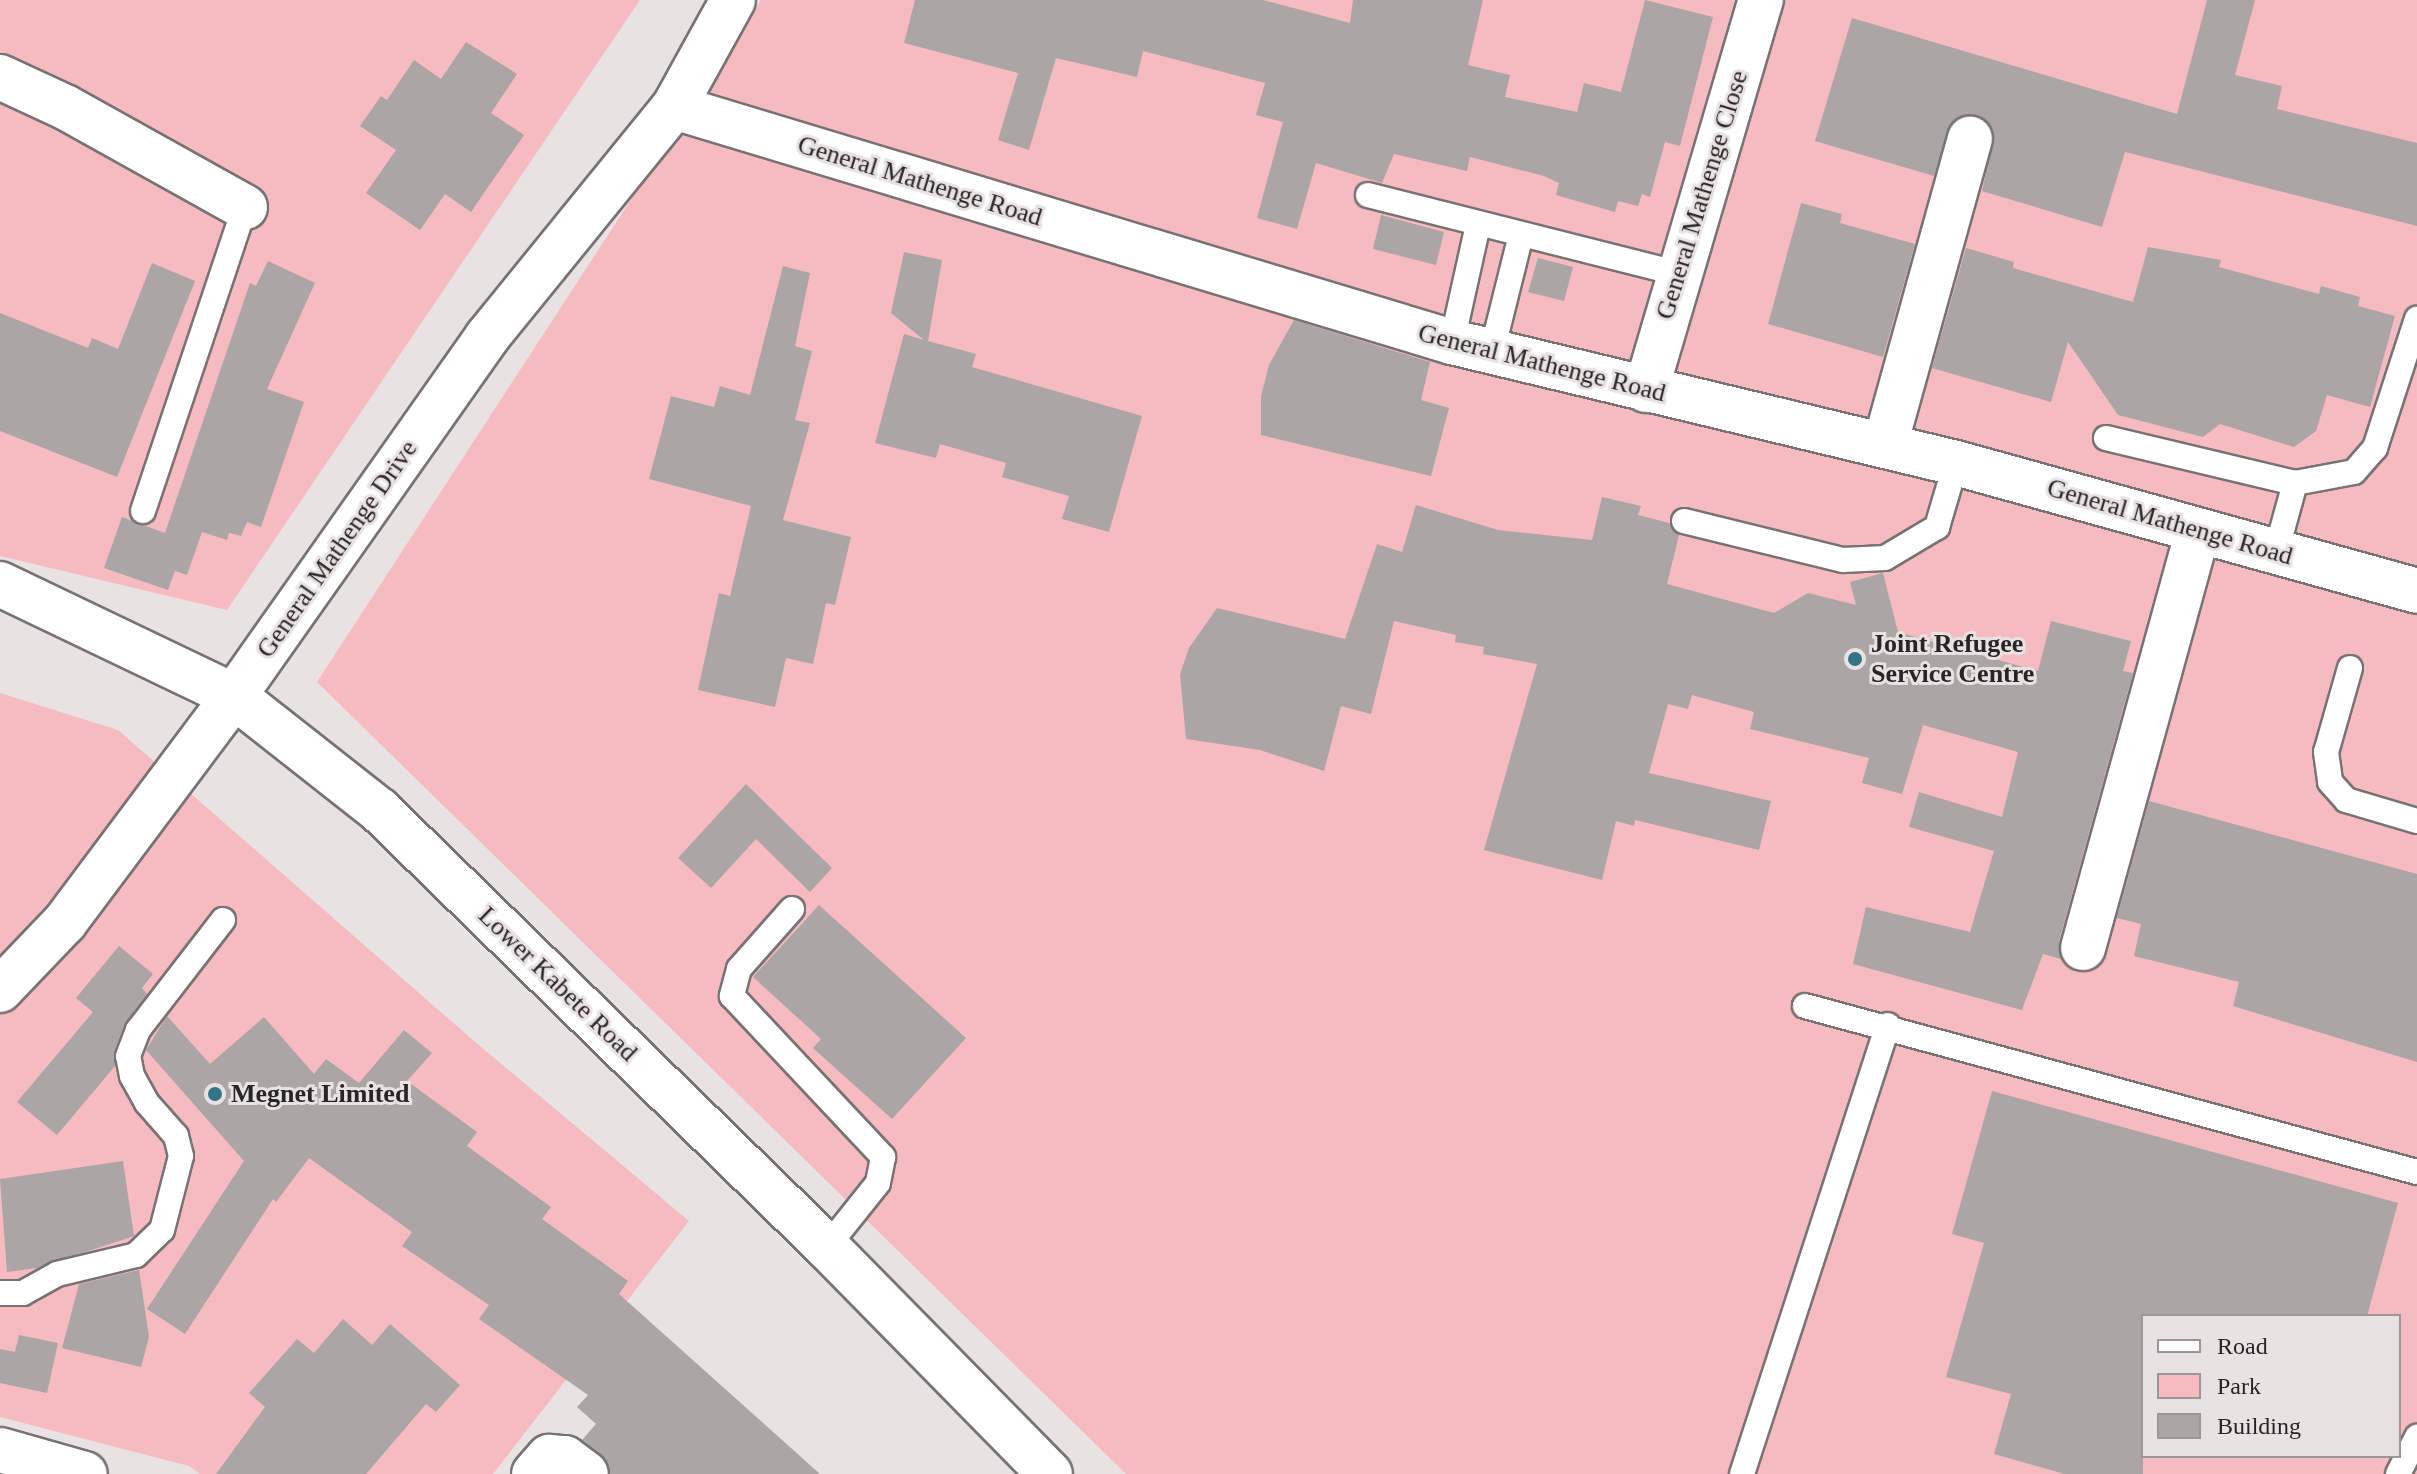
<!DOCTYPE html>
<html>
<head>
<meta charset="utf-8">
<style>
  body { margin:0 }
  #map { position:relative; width:2417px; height:1474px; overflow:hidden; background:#e9e2e3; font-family:Georgia,serif }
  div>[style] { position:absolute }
  .green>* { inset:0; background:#f6bac1 }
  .building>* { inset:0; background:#aba5a5 }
  .roads { filter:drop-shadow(2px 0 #787273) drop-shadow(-2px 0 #787273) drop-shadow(0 2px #787273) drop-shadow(0 -2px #787273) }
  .service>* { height:24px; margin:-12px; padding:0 12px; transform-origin:12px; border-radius:12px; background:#fff }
  .minor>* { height:44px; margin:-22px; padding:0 22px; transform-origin:22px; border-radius:22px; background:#fff }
  .secondary>* { height:44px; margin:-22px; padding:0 22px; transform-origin:22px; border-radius:22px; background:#fff }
  .dots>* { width:22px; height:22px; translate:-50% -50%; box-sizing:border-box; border:4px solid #e9e2e3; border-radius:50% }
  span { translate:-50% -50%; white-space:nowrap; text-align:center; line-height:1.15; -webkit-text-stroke:6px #e9e2e3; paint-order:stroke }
  .street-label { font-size:26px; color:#272525 }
  .poi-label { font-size:26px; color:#272525; font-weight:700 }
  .left { translate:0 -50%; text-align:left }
  .legend { position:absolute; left:2141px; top:1314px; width:260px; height:144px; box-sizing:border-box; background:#e9e2e3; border:2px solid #9b9697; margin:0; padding:10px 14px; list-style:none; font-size:24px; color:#272525 }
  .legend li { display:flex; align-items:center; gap:16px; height:40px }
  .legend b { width:40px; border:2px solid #9b9697 }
</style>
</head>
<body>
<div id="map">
  <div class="green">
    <i style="clip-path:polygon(0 0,640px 0,227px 610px,0 556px)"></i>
    <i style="clip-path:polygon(evenodd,761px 0,2417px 0,2417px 1474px,1126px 1474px,317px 682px,761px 0,2143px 1316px,2399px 1316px,2399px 1456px,2143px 1456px,2143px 1316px)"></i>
    <i style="clip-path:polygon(0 693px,118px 730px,474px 1041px,689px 1221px,493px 1474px,200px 1474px,189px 1466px,0 1417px)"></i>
  </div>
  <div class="building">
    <i style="clip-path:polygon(915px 0,1263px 0,1350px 23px,1353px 0,1483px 0,1468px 65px,1510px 75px,1505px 97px,1577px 112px,1584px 83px,1621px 92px,1645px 0,1713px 17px,1680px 146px,1665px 142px,1650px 197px,1642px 194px,1638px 206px,1618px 201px,1615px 212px,1556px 195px,1559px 183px,1544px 176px,1470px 157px,1467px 171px,1394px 154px,1382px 183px,1316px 163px,1297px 229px,1257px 218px,1283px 122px,1256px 115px,1265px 83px,1143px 51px,1137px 77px,1056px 58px,1029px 150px,998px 140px,1018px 73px,904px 43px)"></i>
    <i style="clip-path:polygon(2207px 0,2255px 0,2235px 75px,2282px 86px,2277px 109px,2417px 143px,2417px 226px,2125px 152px,2102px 227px,1982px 191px,1994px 134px,1976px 115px,1952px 122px,1934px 176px,1815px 141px,1852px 18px,2177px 114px)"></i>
    <i style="clip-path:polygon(466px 42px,517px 74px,491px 113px,524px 135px,471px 212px,445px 194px,420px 230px,366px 193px,396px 150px,360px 126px,381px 96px,387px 100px,414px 60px,441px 79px)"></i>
    <i style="clip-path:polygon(1801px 203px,1842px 214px,1840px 223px,1915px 244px,1883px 357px,1768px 324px)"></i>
    <i style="clip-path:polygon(1381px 215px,1444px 232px,1436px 265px,1373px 249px)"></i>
    <i style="clip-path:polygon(2148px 247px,2221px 260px,2219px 267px,2319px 294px,2321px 286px,2360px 297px,2358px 306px,2395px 316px,2370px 407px,2327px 395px,2316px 431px,2294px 447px,2220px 424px,2203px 437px,2118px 415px,2068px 342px,2051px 402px,1932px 368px,1966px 248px,2014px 262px,2013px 268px,2133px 302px)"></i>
    <i style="clip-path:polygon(904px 252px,942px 260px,928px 341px,976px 354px,972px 367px,1142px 416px,1109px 532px,1062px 519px,1069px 496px,1002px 477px,1006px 463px,940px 444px,936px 458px,875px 443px,904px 334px,924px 340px,891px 313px)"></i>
    <i style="clip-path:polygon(1538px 258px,1573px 267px,1564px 301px,1528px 292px)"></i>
    <i style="clip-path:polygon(268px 261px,315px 283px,267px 389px,304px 402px,261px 527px,247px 522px,241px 536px,229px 533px,227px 540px,202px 532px,187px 575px,175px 571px,168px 590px,104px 568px,122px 517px,165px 533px,250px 283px,256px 286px)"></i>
    <i style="clip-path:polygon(152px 263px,195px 281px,117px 477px,0 431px,0 313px,88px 348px,92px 338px,118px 349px)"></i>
    <i style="clip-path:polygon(783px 266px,810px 273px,795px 346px,812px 351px,795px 420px,810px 423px,783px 520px,851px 537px,835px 605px,826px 603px,813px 664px,786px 658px,775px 707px,698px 690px,719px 593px,730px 596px,751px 506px,649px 479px,671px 396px,714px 407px,720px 386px,750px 395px)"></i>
    <i style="clip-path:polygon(1294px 320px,1430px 362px,1421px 400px,1449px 408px,1431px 476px,1261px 435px,1261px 396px,1269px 365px)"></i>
    <i style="clip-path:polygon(1602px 497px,1641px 506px,1638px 515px,1669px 523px,1679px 535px,1667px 584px,1774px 613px,1808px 593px,1856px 605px,1850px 582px,1883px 573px,1898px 632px,2038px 671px,2051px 621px,2131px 641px,2123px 671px,2133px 673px,2059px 941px,2061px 959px,2043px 954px,2022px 1010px,1853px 964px,1866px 907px,1970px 932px,1994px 851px,1909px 827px,1919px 792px,2002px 817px,2018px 752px,1923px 725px,1902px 794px,1862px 783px,1869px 758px,1750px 729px,1754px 712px,1692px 695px,1688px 709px,1668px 704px,1649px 773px,1771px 801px,1759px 850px,1635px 820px,1634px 826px,1616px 821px,1602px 880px,1484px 850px,1537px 664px,1483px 654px,1484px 647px,1455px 642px,1456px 635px,1394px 621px,1371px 714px,1341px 706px,1324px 771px,1260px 750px,1186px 739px,1180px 674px,1189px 648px,1217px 608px,1345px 639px,1377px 544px,1402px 552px,1416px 505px,1498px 530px,1592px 540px)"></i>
    <i style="clip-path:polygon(746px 784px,832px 868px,810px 892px,756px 839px,711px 888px,678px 858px)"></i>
    <i style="clip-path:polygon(2149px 801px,2417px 874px,2417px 1062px,2233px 1006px,2239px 982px,2134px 956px,2141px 924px,2117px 918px)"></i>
    <i style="clip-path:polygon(819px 905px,966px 1038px,892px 1119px,813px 1048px,821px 1039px,753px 977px)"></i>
    <i style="clip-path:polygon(119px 946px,153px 974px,142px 988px,147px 994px,124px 1025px,114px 1051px,115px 1066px,57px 1135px,17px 1102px,93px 1012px,76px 998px)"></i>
    <i style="clip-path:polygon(167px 1016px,210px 1064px,264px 1017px,314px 1074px,326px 1059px,359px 1083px,404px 1030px,432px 1053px,407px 1081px,477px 1132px,467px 1146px,551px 1207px,542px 1219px,628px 1281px,619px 1294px,820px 1474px,610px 1474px,602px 1455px,582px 1440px,596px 1424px,577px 1407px,588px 1395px,479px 1319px,489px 1305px,402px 1246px,412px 1232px,309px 1158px,276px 1202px,273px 1199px,185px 1334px,147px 1309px,244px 1161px,146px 1050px)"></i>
    <i style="clip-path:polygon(1992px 1091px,2398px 1203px,2367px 1316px,2143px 1316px,2143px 1474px,2065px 1474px,1994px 1454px,2011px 1394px,1946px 1377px,1984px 1243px,1952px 1234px)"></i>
    <i style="clip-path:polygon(123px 1161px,134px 1236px,37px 1268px,7px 1272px,0 1179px)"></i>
    <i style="clip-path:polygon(139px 1270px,149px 1337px,141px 1367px,62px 1348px,79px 1284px)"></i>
    <i style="clip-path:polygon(343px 1319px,372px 1345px,390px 1324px,460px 1385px,436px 1412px,426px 1404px,366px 1474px,216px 1474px,265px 1407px,249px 1393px,297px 1339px,314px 1353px)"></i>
    <i style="clip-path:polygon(19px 1335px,58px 1343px,47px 1393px,0 1383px,0 1349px,15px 1352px)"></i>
  </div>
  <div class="roads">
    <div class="service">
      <i style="left:1368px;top:195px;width:319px;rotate:14.2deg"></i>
      <i style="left:1452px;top:342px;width:120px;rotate:-77.5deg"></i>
      <i style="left:1492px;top:351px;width:120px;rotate:-76deg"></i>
      <i style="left:2106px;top:438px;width:194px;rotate:13.4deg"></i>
      <i style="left:2295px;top:483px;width:60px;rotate:-10.6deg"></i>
      <i style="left:2354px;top:472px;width:32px;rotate:-49deg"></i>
      <i style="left:2375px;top:448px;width:136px;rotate:-72deg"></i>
      <i style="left:143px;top:511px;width:321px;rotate:-71.5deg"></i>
      <i style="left:1684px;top:521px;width:164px;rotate:13.8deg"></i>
      <i style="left:1843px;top:560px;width:42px;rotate:-2.7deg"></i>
      <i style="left:1885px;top:558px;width:61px;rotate:-30.8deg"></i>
      <i style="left:1937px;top:527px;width:67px;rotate:-73.5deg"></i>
      <i style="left:2276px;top:552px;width:72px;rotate:-74.6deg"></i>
      <i style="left:2350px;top:668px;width:87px;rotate:105.9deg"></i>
      <i style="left:2326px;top:752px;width:30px;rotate:82deg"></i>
      <i style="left:2330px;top:782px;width:24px;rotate:48deg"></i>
      <i style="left:2346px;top:800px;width:74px;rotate:16.5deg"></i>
      <i style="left:792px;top:909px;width:80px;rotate:131.5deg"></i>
      <i style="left:739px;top:969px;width:28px;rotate:105deg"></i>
      <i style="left:732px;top:996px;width:221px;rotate:46.8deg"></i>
      <i style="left:883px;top:1157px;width:26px;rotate:101deg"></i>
      <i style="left:878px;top:1183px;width:82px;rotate:128.6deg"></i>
      <i style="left:1805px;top:1006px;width:634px;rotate:15.18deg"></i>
      <i style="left:0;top:1293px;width:23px"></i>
      <i style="left:23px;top:1293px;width:39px;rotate:-29deg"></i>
      <i style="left:57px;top:1274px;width:81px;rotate:-13.5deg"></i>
      <i style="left:136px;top:1255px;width:36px;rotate:-44deg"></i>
      <i style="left:162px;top:1230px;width:76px;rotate:-75.6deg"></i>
      <i style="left:181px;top:1156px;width:21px;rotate:-104deg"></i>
      <i style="left:176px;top:1136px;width:44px;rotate:-131.3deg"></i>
      <i style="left:147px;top:1103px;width:31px;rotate:-119deg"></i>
      <i style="left:132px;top:1076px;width:20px;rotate:-101deg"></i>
      <i style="left:128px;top:1056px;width:28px;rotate:-69deg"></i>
      <i style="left:138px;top:1030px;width:139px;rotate:-52.3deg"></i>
      <i style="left:1742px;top:1474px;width:472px;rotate:-72deg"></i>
      <i style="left:2398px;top:1474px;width:42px;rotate:-62.8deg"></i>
    </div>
    <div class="minor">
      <i style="left:0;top:77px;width:72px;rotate:24.8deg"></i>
      <i style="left:65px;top:107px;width:206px;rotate:29.1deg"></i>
      <i style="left:674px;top:107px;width:813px;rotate:16.81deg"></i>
      <i style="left:1452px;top:342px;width:518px;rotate:13.5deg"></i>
      <i style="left:1956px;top:463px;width:478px;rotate:15.5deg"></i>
      <i style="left:1646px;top:390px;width:407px;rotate:-73.6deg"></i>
      <i style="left:1885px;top:445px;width:318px;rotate:-74.5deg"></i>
      <i style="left:2083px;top:948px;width:433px;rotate:-74.6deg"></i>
      <i style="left:0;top:990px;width:94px;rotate:-46.3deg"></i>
      <i style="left:65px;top:922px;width:282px;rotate:-53.2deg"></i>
      <i style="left:234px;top:696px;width:439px;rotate:-54.8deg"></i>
      <i style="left:487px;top:337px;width:296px;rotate:-50.9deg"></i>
      <i style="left:674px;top:107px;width:122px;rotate:-61.1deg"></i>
      <i style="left:0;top:1450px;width:88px;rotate:15.8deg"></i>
      <i style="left:534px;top:1474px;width:23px;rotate:-49deg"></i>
      <i style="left:549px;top:1457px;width:16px;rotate:4deg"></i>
      <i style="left:565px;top:1458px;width:26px;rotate:37deg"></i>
    </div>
    <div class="secondary">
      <i style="left:0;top:584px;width:259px;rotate:25.6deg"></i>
      <i style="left:234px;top:696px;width:184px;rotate:38.2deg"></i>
      <i style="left:379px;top:810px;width:626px;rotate:44.29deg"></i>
      <i style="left:827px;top:1247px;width:318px;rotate:45.5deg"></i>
    </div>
  </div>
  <div class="dots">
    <i style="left:1855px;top:659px;background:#347488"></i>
    <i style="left:215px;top:1094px;background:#347488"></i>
  </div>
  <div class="street-label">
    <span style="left:920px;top:181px;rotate:17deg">General Mathenge Road</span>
    <span style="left:1702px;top:195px;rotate:-73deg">General Mathenge Close</span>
    <span style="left:1542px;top:363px;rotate:14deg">General Mathenge Road</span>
    <span style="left:2170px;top:522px;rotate:16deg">General Mathenge Road</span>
    <span style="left:337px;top:549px;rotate:-55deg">General Mathenge Drive</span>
    <span style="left:558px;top:984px;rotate:44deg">Lower Kabete Road</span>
  </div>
  <div class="poi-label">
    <span class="left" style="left:1871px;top:659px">Joint Refugee<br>Service Centre</span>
    <span class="left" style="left:231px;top:1094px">Megnet Limited</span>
  </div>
  <ul class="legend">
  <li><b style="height:10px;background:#fff"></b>Road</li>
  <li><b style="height:22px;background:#f6bac1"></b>Park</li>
  <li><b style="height:22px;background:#aba5a5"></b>Building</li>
  </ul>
</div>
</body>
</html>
